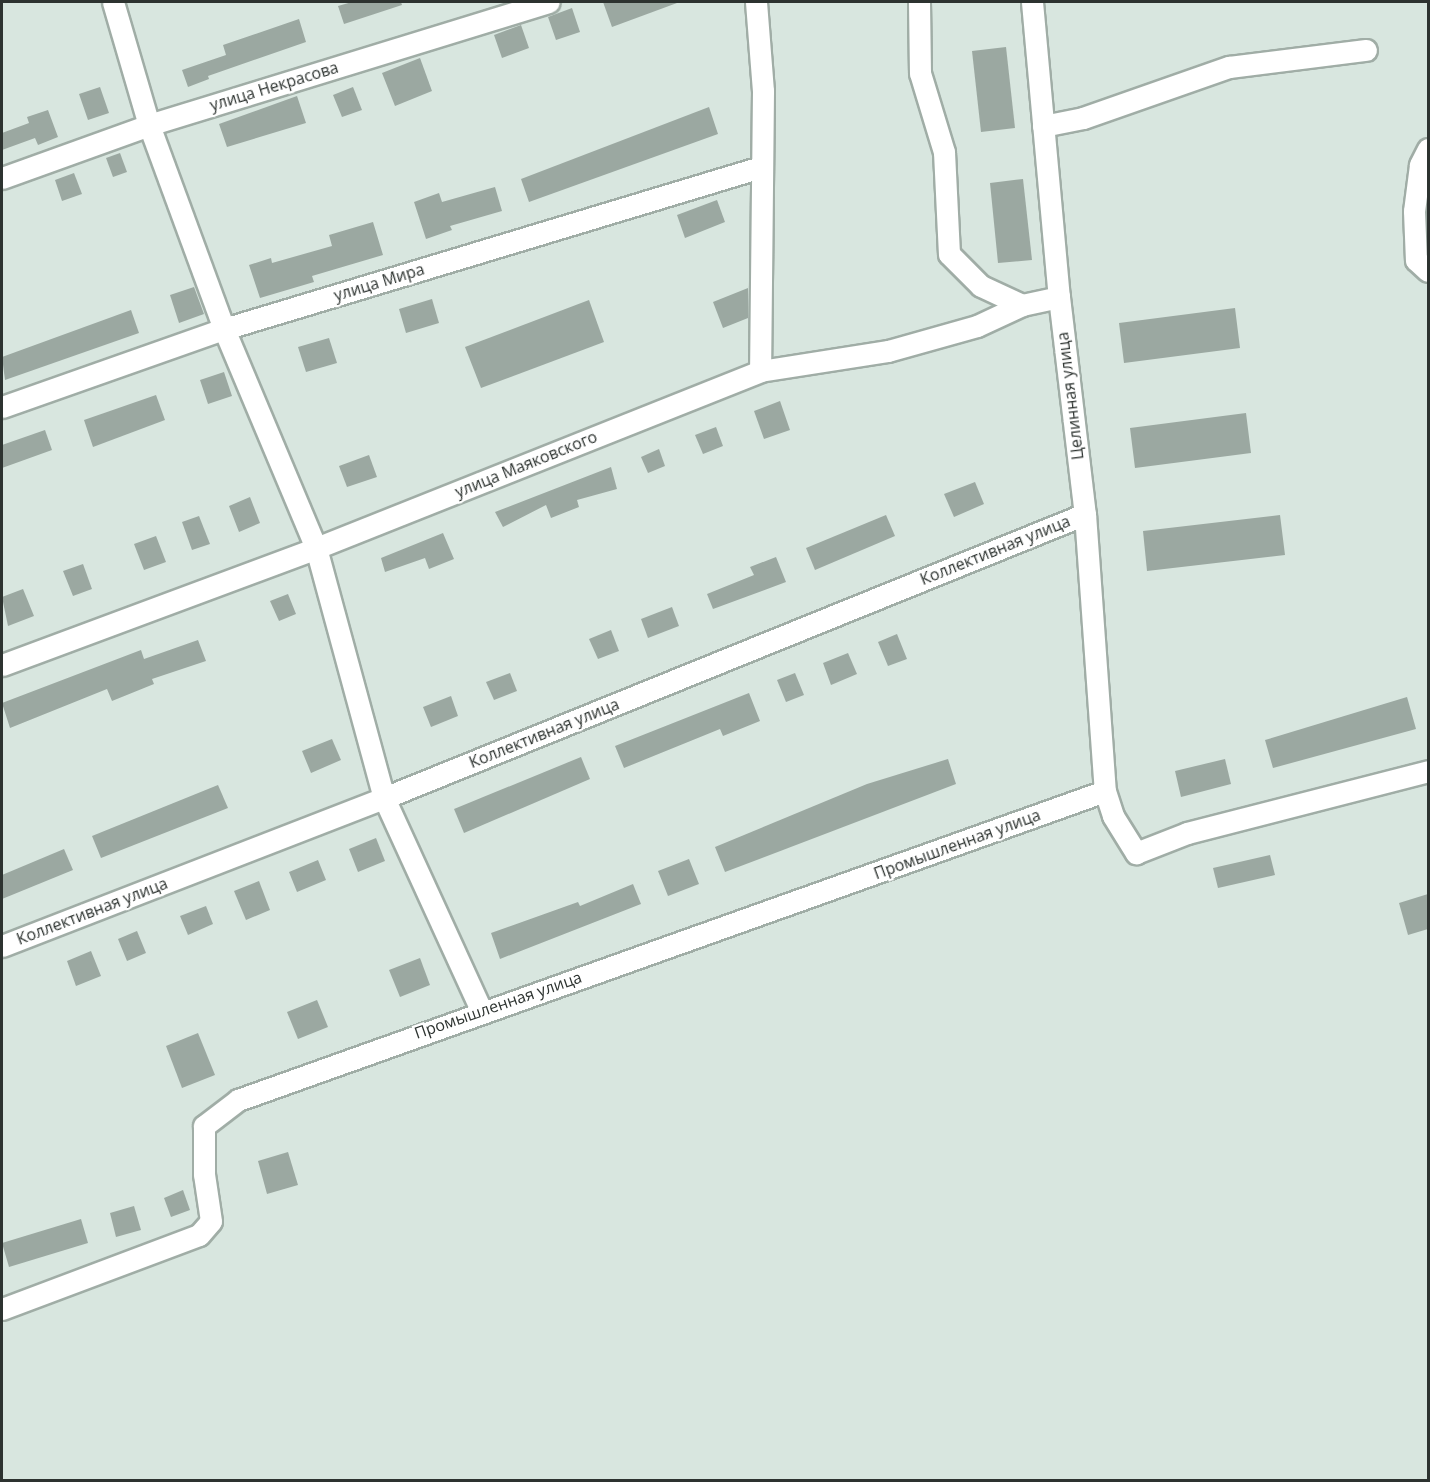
<!DOCTYPE html>
<html>
<head>
<meta charset="utf-8">
<style>
  body { margin:0 }
  #map { position:relative; width:1430px; height:1482px; overflow:hidden; background:#d8e6df; font-family:"Open Sans",sans-serif }
  div>[style] { position:absolute }
  .building>* { inset:0; background:#9ba8a1 }
  .roads { filter:drop-shadow(2px 0 #a0ada6) drop-shadow(-2px 0 #a0ada6) drop-shadow(0 2px #a0ada6) drop-shadow(0 -2px #a0ada6) }
  .minor>* { height:21px; margin:-10.5px; padding:0 10.5px; transform-origin:10.5px; border-radius:10.5px; background:#fff }
  span { translate:-50% -50%; white-space:nowrap; text-align:center; line-height:1.15; -webkit-text-stroke:4.5px #fff; paint-order:stroke }
  .street-label { font-size:16px; color:#2d3330 }
  .frame { position:absolute; inset:0; border:3px solid #2d3330; pointer-events:none }
</style>
</head>
<body>
<div id="map">
  <div class="building">
    <i style="clip-path:polygon(352px 2px,401px 2px,402px 5px,344px 24px,338px 6px)"></i>
    <i style="clip-path:polygon(603px 2px,676px 2px,677px 3px,612px 27px)"></i>
    <i style="clip-path:polygon(572px 8px,580px 32px,556px 40px,548px 17px)"></i>
    <i style="clip-path:polygon(299px 19px,306px 42px,208px 76px,209px 79px,188px 87px,182px 70px,226px 55px,223px 45px)"></i>
    <i style="clip-path:polygon(521px 25px,529px 48px,502px 58px,494px 35px)"></i>
    <i style="clip-path:polygon(1006px 47px,1015px 128px,981px 132px,972px 51px)"></i>
    <i style="clip-path:polygon(420px 58px,432px 91px,395px 106px,382px 73px)"></i>
    <i style="clip-path:polygon(100px 87px,109px 113px,88px 120px,79px 94px)"></i>
    <i style="clip-path:polygon(353px 87px,362px 110px,342px 117px,333px 95px)"></i>
    <i style="clip-path:polygon(297px 96px,306px 123px,227px 147px,219px 124px)"></i>
    <i style="clip-path:polygon(709px 107px,718px 134px,529px 202px,521px 179px)"></i>
    <i style="clip-path:polygon(48px 110px,58px 137px,38px 145px,35px 138px,2px 150px,2px 133px,29px 123px,27px 117px)"></i>
    <i style="clip-path:polygon(120px 153px,127px 172px,113px 177px,106px 158px)"></i>
    <i style="clip-path:polygon(74px 173px,82px 194px,62px 201px,55px 180px)"></i>
    <i style="clip-path:polygon(1023px 179px,1032px 260px,998px 263px,990px 183px)"></i>
    <i style="clip-path:polygon(495px 187px,502px 211px,450px 226px,452px 230px,426px 239px,414px 202px,439px 193px,442px 202px)"></i>
    <i style="clip-path:polygon(717px 200px,725px 222px,685px 238px,677px 215px)"></i>
    <i style="clip-path:polygon(373px 222px,383px 255px,312px 276px,314px 282px,260px 298px,249px 265px,271px 258px,272px 263px,332px 246px,329px 235px)"></i>
    <i style="clip-path:polygon(194px 287px,204px 314px,179px 323px,170px 295px)"></i>
    <i style="clip-path:polygon(748px 288px,748px 318px,723px 328px,713px 302px)"></i>
    <i style="clip-path:polygon(432px 299px,439px 323px,406px 333px,399px 309px)"></i>
    <i style="clip-path:polygon(589px 300px,604px 342px,481px 388px,465px 347px)"></i>
    <i style="clip-path:polygon(1235px 308px,1240px 348px,1124px 363px,1119px 323px)"></i>
    <i style="clip-path:polygon(131px 310px,139px 333px,5px 380px,2px 357px)"></i>
    <i style="clip-path:polygon(329px 338px,337px 363px,306px 372px,298px 347px)"></i>
    <i style="clip-path:polygon(224px 372px,232px 396px,208px 404px,200px 380px)"></i>
    <i style="clip-path:polygon(156px 395px,165px 420px,93px 447px,84px 420px)"></i>
    <i style="clip-path:polygon(780px 401px,790px 430px,764px 439px,754px 411px)"></i>
    <i style="clip-path:polygon(1246px 413px,1251px 453px,1135px 468px,1130px 428px)"></i>
    <i style="clip-path:polygon(716px 427px,723px 446px,703px 454px,695px 435px)"></i>
    <i style="clip-path:polygon(45px 430px,52px 450px,2px 468px,2px 445px)"></i>
    <i style="clip-path:polygon(659px 449px,665px 466px,648px 473px,641px 457px)"></i>
    <i style="clip-path:polygon(369px 455px,377px 477px,347px 487px,339px 466px)"></i>
    <i style="clip-path:polygon(611px 467px,617px 489px,577px 500px,579px 507px,551px 518px,546px 505px,503px 527px,495px 512px)"></i>
    <i style="clip-path:polygon(975px 482px,984px 504px,954px 517px,944px 494px)"></i>
    <i style="clip-path:polygon(250px 497px,260px 523px,239px 532px,229px 506px)"></i>
    <i style="clip-path:polygon(886px 515px,895px 536px,815px 570px,806px 548px)"></i>
    <i style="clip-path:polygon(1280px 515px,1285px 555px,1147px 571px,1143px 531px)"></i>
    <i style="clip-path:polygon(199px 516px,210px 544px,192px 550px,182px 522px)"></i>
    <i style="clip-path:polygon(443px 533px,454px 559px,429px 569px,425px 558px,385px 572px,381px 558px)"></i>
    <i style="clip-path:polygon(156px 536px,166px 562px,144px 570px,134px 544px)"></i>
    <i style="clip-path:polygon(776px 557px,786px 582px,713px 609px,707px 594px,754px 575px,750px 567px)"></i>
    <i style="clip-path:polygon(83px 564px,92px 589px,73px 596px,63px 571px)"></i>
    <i style="clip-path:polygon(23px 589px,34px 616px,8px 626px,2px 597px)"></i>
    <i style="clip-path:polygon(288px 594px,296px 614px,279px 621px,270px 601px)"></i>
    <i style="clip-path:polygon(672px 607px,679px 626px,648px 638px,641px 619px)"></i>
    <i style="clip-path:polygon(611px 630px,619px 651px,598px 659px,589px 639px)"></i>
    <i style="clip-path:polygon(897px 634px,907px 659px,888px 666px,878px 642px)"></i>
    <i style="clip-path:polygon(198px 640px,206px 661px,152px 679px,154px 684px,112px 701px,107px 689px,10px 728px,2px 703px,141px 650px,144px 659px)"></i>
    <i style="clip-path:polygon(848px 653px,857px 674px,831px 685px,823px 663px)"></i>
    <i style="clip-path:polygon(510px 673px,517px 691px,494px 700px,486px 682px)"></i>
    <i style="clip-path:polygon(795px 673px,804px 695px,786px 702px,777px 680px)"></i>
    <i style="clip-path:polygon(749px 693px,760px 721px,723px 736px,720px 729px,624px 768px,615px 746px)"></i>
    <i style="clip-path:polygon(451px 696px,458px 716px,431px 727px,423px 707px)"></i>
    <i style="clip-path:polygon(1407px 697px,1416px 729px,1273px 768px,1265px 740px)"></i>
    <i style="clip-path:polygon(332px 739px,341px 760px,311px 773px,302px 751px)"></i>
    <i style="clip-path:polygon(581px 757px,590px 779px,464px 833px,454px 809px)"></i>
    <i style="clip-path:polygon(948px 759px,956px 784px,725px 872px,715px 847px,867px 784px)"></i>
    <i style="clip-path:polygon(1225px 759px,1231px 784px,1181px 797px,1175px 771px)"></i>
    <i style="clip-path:polygon(218px 785px,228px 808px,101px 858px,92px 836px)"></i>
    <i style="clip-path:polygon(376px 838px,385px 861px,358px 872px,349px 849px)"></i>
    <i style="clip-path:polygon(64px 849px,73px 870px,2px 899px,2px 875px)"></i>
    <i style="clip-path:polygon(1270px 855px,1275px 875px,1218px 888px,1213px 868px)"></i>
    <i style="clip-path:polygon(689px 859px,699px 884px,668px 896px,658px 871px)"></i>
    <i style="clip-path:polygon(318px 860px,326px 880px,297px 892px,289px 872px)"></i>
    <i style="clip-path:polygon(259px 881px,270px 910px,246px 920px,234px 891px)"></i>
    <i style="clip-path:polygon(633px 884px,641px 904px,500px 959px,491px 933px,578px 902px,580px 906px)"></i>
    <i style="clip-path:polygon(1428px 894px,1428px 929px,1408px 935px,1399px 903px)"></i>
    <i style="clip-path:polygon(206px 906px,213px 924px,188px 935px,180px 916px)"></i>
    <i style="clip-path:polygon(137px 931px,146px 953px,127px 961px,118px 939px)"></i>
    <i style="clip-path:polygon(91px 951px,101px 976px,76px 986px,67px 961px)"></i>
    <i style="clip-path:polygon(420px 958px,430px 985px,400px 997px,389px 970px)"></i>
    <i style="clip-path:polygon(317px 1000px,328px 1027px,298px 1039px,287px 1012px)"></i>
    <i style="clip-path:polygon(198px 1033px,215px 1075px,182px 1088px,166px 1046px)"></i>
    <i style="clip-path:polygon(288px 1152px,298px 1185px,267px 1194px,258px 1161px)"></i>
    <i style="clip-path:polygon(183px 1190px,190px 1210px,171px 1217px,164px 1198px)"></i>
    <i style="clip-path:polygon(134px 1206px,141px 1230px,116px 1237px,110px 1213px)"></i>
    <i style="clip-path:polygon(81px 1219px,88px 1243px,9px 1267px,2px 1243px)"></i>
  </div>
  <div class="roads">
    <div class="minor">
      <i style="left:113px;top:2px;width:128px;rotate:73.7deg"></i>
      <i style="left:149px;top:125px;width:217px;rotate:69.8deg"></i>
      <i style="left:224px;top:329px;width:238px;rotate:67.2deg"></i>
      <i style="left:316px;top:548px;width:259px;rotate:74.8deg"></i>
      <i style="left:384px;top:798px;width:233px;rotate:65.4deg"></i>
      <i style="left:756px;top:2px;width:89px;rotate:85.5deg"></i>
      <i style="left:763px;top:91px;width:280px;rotate:90.6deg"></i>
      <i style="left:919px;top:2px;width:71px;rotate:89.2deg"></i>
      <i style="left:920px;top:73px;width:83px;rotate:73.1deg"></i>
      <i style="left:944px;top:152px;width:102px;rotate:87.2deg"></i>
      <i style="left:949px;top:254px;width:45px;rotate:45deg"></i>
      <i style="left:981px;top:286px;width:45px;rotate:24.9deg"></i>
      <i style="left:1032px;top:2px;width:296px;rotate:84.8deg"></i>
      <i style="left:1059px;top:297px;width:219px;rotate:83.2deg"></i>
      <i style="left:1085px;top:514px;width:278px;rotate:85.9deg"></i>
      <i style="left:1105px;top:791px;width:26px;rotate:72deg"></i>
      <i style="left:1113px;top:816px;width:44px;rotate:58.1deg"></i>
      <i style="left:1136px;top:853px;width:55px;rotate:-21.4deg"></i>
      <i style="left:1187px;top:833px;width:249px;rotate:-14.4deg"></i>
      <i style="left:1043px;top:126px;width:41px;rotate:-11.3deg"></i>
      <i style="left:1083px;top:118px;width:155px;rotate:-19.3deg"></i>
      <i style="left:1229px;top:67px;width:138px;rotate:-7.1deg"></i>
      <i style="left:1428px;top:149px;width:18px;rotate:117deg"></i>
      <i style="left:1420px;top:165px;width:46px;rotate:97.4deg"></i>
      <i style="left:1414px;top:211px;width:49px;rotate:87.7deg"></i>
      <i style="left:1416px;top:260px;width:16px;rotate:43deg"></i>
      <i style="left:2px;top:178px;width:156px;rotate:-19.8deg"></i>
      <i style="left:149px;top:125px;width:418px;rotate:-17.1deg"></i>
      <i style="left:2px;top:407px;width:235px;rotate:-19.4deg"></i>
      <i style="left:224px;top:329px;width:561px;rotate:-16.79deg"></i>
      <i style="left:2px;top:665px;width:335px;rotate:-20.4deg"></i>
      <i style="left:316px;top:548px;width:478px;rotate:-21.7deg"></i>
      <i style="left:760px;top:371px;width:130px;rotate:-8.9deg"></i>
      <i style="left:888px;top:351px;width:92px;rotate:-15.7deg"></i>
      <i style="left:977px;top:326px;width:50px;rotate:-25deg"></i>
      <i style="left:1022px;top:305px;width:38px;rotate:-12deg"></i>
      <i style="left:2px;top:946px;width:410px;rotate:-21.2deg"></i>
      <i style="left:384px;top:798px;width:756px;rotate:-22.05deg"></i>
      <i style="left:2px;top:1309px;width:210px;rotate:-20.6deg"></i>
      <i style="left:199px;top:1235px;width:18px;rotate:-49deg"></i>
      <i style="left:211px;top:1221px;width:48px;rotate:-98.5deg"></i>
      <i style="left:204px;top:1174px;width:48px;rotate:-90deg"></i>
      <i style="left:204px;top:1126px;width:43px;rotate:-37.4deg"></i>
      <i style="left:238px;top:1100px;width:920px;rotate:-19.62deg"></i>
    </div>
  </div>
  <div class="street-label">
    <span style="left:274px;top:86px;rotate:-17deg">улица Некрасова</span>
    <span style="left:379px;top:282px;rotate:-17deg">улица Мира</span>
    <span style="left:1070px;top:396px;rotate:-97deg">Целинная улица</span>
    <span style="left:526px;top:464px;rotate:-22deg">улица Маяковского</span>
    <span style="left:995px;top:550px;rotate:-22deg">Коллективная улица</span>
    <span style="left:544px;top:733px;rotate:-22deg">Коллективная улица</span>
    <span style="left:957px;top:844px;rotate:-20deg">Промышленная улица</span>
    <span style="left:92px;top:911px;rotate:-21deg">Коллективная улица</span>
    <span style="left:498px;top:1005px;rotate:-19deg">Промышленная улица</span>
  </div>
  <div class="frame"></div>
</div>
</body>
</html>
